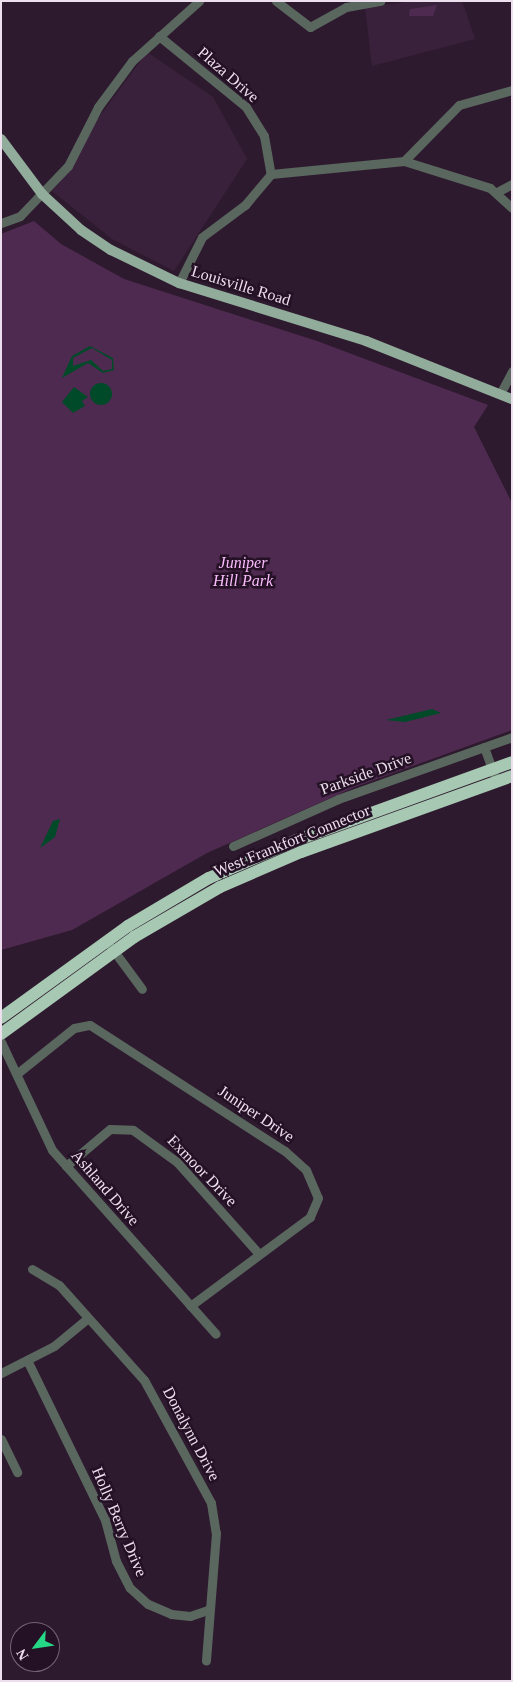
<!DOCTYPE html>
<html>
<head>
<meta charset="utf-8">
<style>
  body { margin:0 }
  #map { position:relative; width:513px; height:1682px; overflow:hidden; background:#2e1a2f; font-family:Georgia,serif }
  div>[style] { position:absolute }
  .built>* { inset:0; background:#3a213b }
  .green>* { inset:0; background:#4f2a50 }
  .water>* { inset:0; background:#004a29 }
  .round { border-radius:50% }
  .minor>* { height:9px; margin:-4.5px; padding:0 4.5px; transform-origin:4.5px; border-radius:4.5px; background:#5a675e }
  .major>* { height:10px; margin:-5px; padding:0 5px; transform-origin:5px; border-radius:5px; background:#91ac9a }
  .highway>* { height:12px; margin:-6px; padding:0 6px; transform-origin:6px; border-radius:6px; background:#a7c8b2 }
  span { translate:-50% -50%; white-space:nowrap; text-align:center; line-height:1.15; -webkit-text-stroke:5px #241125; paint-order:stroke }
  .street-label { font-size:16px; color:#eddfed }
  .park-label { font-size:16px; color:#fabbfc; font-style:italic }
  .frame { position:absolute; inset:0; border:2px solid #eddfed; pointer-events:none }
  .north { position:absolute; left:10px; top:1622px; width:50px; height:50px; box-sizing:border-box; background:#241125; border:1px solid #746375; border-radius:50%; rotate:239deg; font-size:14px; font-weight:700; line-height:20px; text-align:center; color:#eddfed }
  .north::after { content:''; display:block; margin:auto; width:18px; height:22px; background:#25d886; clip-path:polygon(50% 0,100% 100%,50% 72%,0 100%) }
</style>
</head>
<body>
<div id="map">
  <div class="built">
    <i style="clip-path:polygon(415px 1px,462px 1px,475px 39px,372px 66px,365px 7px)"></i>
    <i style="clip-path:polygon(147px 52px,213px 97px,247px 159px,174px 271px,112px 239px,52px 191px,71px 170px,97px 120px)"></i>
  </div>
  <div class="green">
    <i style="clip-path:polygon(437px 5px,433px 16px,409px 16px,410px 9px)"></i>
    <i style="clip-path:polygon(34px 221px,61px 244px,124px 279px,317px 341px,488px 405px,474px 427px,512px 503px,512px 730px,355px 787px,207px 853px,72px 930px,1px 950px,1px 234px)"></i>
  </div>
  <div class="water">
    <i style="clip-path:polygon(evenodd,90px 346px,113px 358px,114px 370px,103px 373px,88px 363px,62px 378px,72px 356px,90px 346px,92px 348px,112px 360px,112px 369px,103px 371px,91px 360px,73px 366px,73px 358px,92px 348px)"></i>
    <i class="round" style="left:90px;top:383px;width:22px;height:22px"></i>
    <i style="clip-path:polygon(74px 387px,88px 397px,82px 401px,85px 406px,73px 413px,62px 402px)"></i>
    <i style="clip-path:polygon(432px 709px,441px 713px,405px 722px,386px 720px)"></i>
    <i style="clip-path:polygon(60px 819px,55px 837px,40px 848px,53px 821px)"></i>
  </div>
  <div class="minor">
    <i style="left:276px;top:1px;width:43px;rotate:37.4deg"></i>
    <i style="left:310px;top:27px;width:41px;rotate:-29.1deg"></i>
    <i style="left:346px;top:7px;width:35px;rotate:-10deg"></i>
    <i style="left:159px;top:36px;width:112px;rotate:39.2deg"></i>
    <i style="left:246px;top:107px;width:34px;rotate:58deg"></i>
    <i style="left:264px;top:136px;width:39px;rotate:80deg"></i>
    <i style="left:404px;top:161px;width:78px;rotate:-45.5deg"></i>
    <i style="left:459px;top:105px;width:55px;rotate:-15.8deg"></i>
    <i style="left:497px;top:192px;width:17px;rotate:-28deg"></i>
    <i style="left:1px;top:223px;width:20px;rotate:-20deg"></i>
    <i style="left:20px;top:216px;width:69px;rotate:-46.2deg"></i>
    <i style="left:68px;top:166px;width:66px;rotate:-63deg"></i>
    <i style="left:98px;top:107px;width:57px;rotate:-53.5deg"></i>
    <i style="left:132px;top:61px;width:90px;rotate:-41.8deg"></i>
    <i style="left:179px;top:283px;width:51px;rotate:-63.4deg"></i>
    <i style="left:202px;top:237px;width:54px;rotate:-36.7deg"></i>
    <i style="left:245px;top:205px;width:40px;rotate:-50deg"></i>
    <i style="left:271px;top:174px;width:134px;rotate:-5.6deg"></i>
    <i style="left:404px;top:161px;width:90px;rotate:17.4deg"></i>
    <i style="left:490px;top:188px;width:30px;rotate:42deg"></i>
    <i style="left:500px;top:394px;width:26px;rotate:-62deg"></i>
    <i style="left:484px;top:747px;width:29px;rotate:70deg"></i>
    <i style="left:233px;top:846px;width:115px;rotate:-24.1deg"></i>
    <i style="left:338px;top:799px;width:185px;rotate:-19.6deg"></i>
    <i style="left:111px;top:947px;width:52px;rotate:53.6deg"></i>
    <i style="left:1px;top:1042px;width:119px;rotate:64.7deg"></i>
    <i style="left:52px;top:1150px;width:246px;rotate:48.3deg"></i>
    <i style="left:19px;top:1072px;width:70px;rotate:-38.7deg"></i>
    <i style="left:74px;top:1028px;width:16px;rotate:-11deg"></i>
    <i style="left:90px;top:1025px;width:232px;rotate:32.9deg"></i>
    <i style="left:285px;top:1151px;width:28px;rotate:42deg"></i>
    <i style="left:306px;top:1170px;width:30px;rotate:67deg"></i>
    <i style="left:318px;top:1198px;width:21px;rotate:113deg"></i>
    <i style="left:310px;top:1217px;width:149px;rotate:143.4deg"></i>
    <i style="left:66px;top:1166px;width:57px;rotate:-40.1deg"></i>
    <i style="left:110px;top:1129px;width:23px;rotate:2deg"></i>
    <i style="left:133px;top:1130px;width:54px;rotate:36deg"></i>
    <i style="left:177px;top:1162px;width:123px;rotate:48.3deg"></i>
    <i style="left:32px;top:1269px;width:31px;rotate:31deg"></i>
    <i style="left:59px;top:1285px;width:127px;rotate:48.2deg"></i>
    <i style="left:144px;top:1380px;width:140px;rotate:61.4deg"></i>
    <i style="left:211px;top:1503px;width:30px;rotate:81deg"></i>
    <i style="left:216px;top:1533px;width:128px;rotate:94.5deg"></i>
    <i style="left:27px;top:1360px;width:178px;rotate:64deg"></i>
    <i style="left:105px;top:1520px;width:42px;rotate:75deg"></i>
    <i style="left:116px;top:1561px;width:30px;rotate:63deg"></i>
    <i style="left:130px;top:1588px;width:24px;rotate:42deg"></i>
    <i style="left:148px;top:1604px;width:25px;rotate:23deg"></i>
    <i style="left:171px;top:1614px;width:19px;rotate:6deg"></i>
    <i style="left:190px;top:1616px;width:21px;rotate:-19deg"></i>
    <i style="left:1px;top:1373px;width:59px;rotate:-27deg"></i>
    <i style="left:54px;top:1346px;width:44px;rotate:-39.5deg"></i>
    <i style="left:1px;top:1439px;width:37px;rotate:64deg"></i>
  </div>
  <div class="major">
    <i style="left:1px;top:139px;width:69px;rotate:53.3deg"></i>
    <i style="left:42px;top:194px;width:53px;rotate:42.7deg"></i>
    <i style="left:81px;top:230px;width:36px;rotate:34deg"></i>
    <i style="left:111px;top:250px;width:76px;rotate:25.9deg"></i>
    <i style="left:179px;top:283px;width:196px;rotate:17.2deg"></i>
    <i style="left:366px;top:341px;width:157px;rotate:21.7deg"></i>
  </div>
  <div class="highway">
    <i style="left:1px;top:1018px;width:157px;rotate:-35.9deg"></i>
    <i style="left:128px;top:926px;width:94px;rotate:-30.7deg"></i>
    <i style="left:209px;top:878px;width:96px;rotate:-23.4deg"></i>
    <i style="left:297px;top:840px;width:229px;rotate:-19.9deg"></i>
    <i style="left:1px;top:1034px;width:165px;rotate:-36.1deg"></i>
    <i style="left:134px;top:937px;width:99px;rotate:-30.2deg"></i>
    <i style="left:220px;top:887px;width:88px;rotate:-23.4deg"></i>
    <i style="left:301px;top:852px;width:224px;rotate:-19.8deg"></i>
  </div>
  <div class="street-label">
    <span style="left:228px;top:75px;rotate:41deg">Plaza Drive</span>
    <span style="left:241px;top:286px;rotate:17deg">Louisville Road</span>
    <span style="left:366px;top:774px;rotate:-20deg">Parkside Drive</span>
    <span style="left:292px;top:841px;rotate:-22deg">West Frankfort Connector</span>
    <span style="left:256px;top:1114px;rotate:34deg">Juniper Drive</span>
    <span style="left:202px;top:1171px;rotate:46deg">Exmoor Drive</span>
    <span style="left:105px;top:1188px;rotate:49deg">Ashland Drive</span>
    <span style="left:191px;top:1434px;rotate:62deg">Donalynn Drive</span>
    <span style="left:119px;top:1522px;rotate:67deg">Holly Berry Drive</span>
  </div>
  <div class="park-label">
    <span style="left:243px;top:572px">Juniper<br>Hill Park</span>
  </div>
  <div class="frame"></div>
  <div class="north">N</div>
</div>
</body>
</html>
